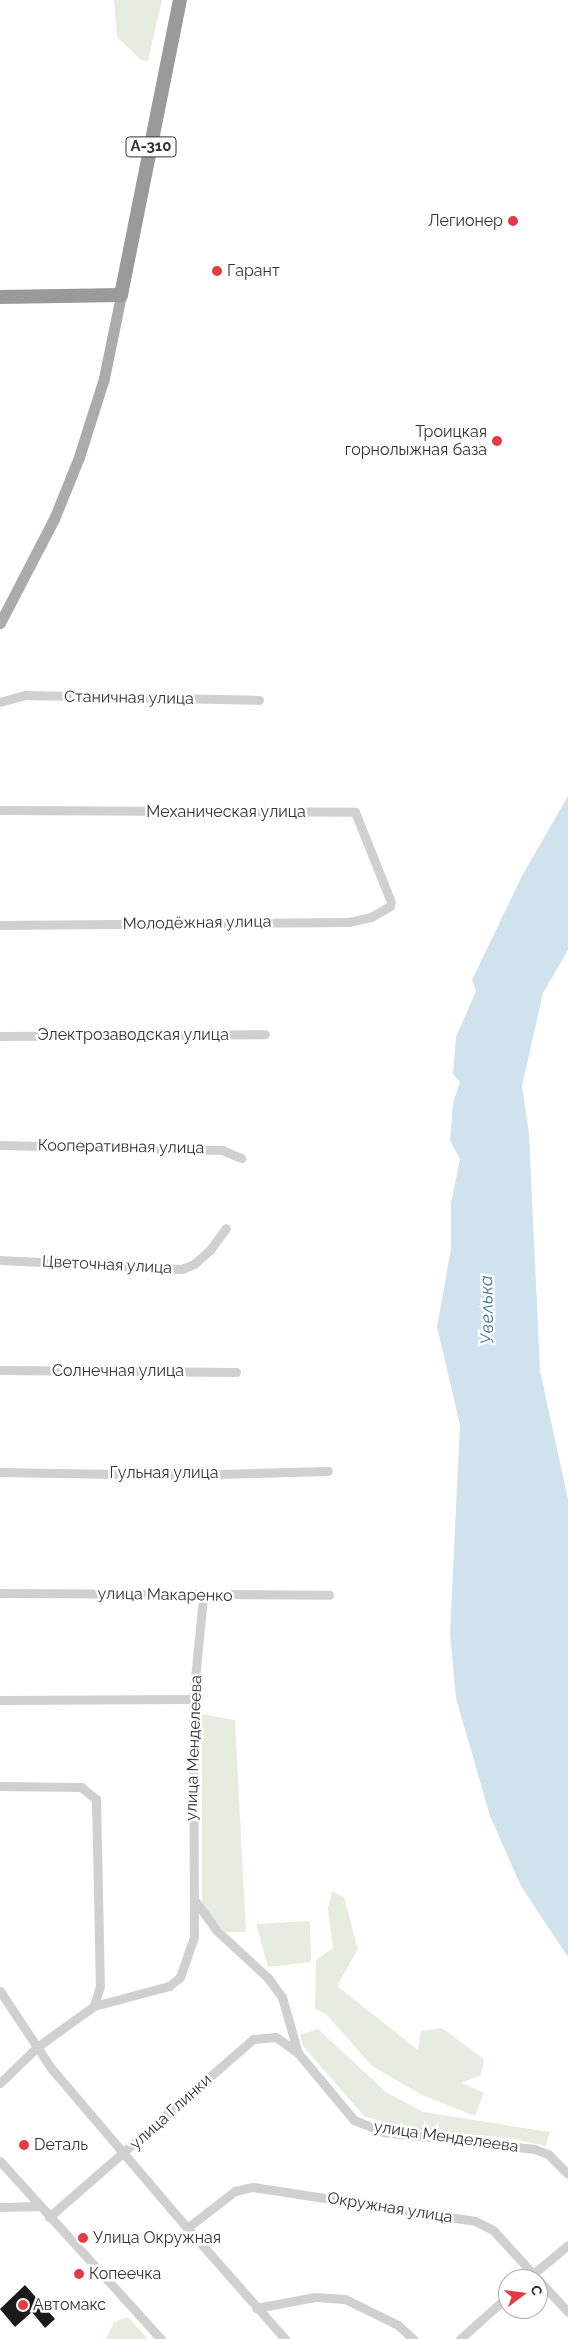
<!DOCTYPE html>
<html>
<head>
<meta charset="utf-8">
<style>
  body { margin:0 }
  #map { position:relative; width:568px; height:2339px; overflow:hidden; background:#fff; font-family:Raleway,sans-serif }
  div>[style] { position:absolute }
  .green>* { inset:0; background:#e6ecdf }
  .water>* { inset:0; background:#cfe2ee }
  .building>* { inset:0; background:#1a1a1a }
  .minor>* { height:9px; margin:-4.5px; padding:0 4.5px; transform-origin:4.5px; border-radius:4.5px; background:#d0d0d0 }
  .major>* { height:11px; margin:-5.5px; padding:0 5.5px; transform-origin:5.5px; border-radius:5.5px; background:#ababab }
  .highway>* { height:14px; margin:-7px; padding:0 7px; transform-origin:7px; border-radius:7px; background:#9a9a9a }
  .dots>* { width:14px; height:14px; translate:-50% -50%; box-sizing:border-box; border:2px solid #fff; border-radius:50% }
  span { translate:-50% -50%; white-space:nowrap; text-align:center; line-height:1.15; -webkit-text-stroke:5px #fff; paint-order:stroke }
  .shield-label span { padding:1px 4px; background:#fff; border:1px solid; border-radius:4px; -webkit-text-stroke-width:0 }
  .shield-label { font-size:15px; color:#333; font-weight:700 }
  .poi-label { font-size:16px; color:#333 }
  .right { translate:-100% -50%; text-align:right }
  .left { translate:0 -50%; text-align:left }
  .street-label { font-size:16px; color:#333 }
  .water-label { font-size:18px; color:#3f7597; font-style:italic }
  .north { position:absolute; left:498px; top:2269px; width:50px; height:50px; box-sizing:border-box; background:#fff; border:1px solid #adadad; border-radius:50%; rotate:75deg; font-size:14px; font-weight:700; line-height:20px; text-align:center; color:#333 }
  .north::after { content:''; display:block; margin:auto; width:18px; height:22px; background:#e63946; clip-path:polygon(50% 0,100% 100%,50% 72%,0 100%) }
</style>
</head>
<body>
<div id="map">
  <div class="green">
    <i style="clip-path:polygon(114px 0,162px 0,148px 61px,141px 60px,117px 37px)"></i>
    <i style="clip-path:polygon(202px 1714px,235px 1720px,246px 1932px,225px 1932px,202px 1906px)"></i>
    <i style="clip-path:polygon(332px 1891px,344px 1897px,358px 1949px,337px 1986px,418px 2050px,421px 2031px,442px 2028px,484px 2059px,481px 2075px,462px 2083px,484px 2093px,475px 2116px,422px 2095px,372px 2066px,326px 2014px,315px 2009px,316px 1960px,333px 1948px,328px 1909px)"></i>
    <i style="clip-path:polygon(310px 1921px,311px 1962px,268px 1967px,256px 1924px)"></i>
    <i style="clip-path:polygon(318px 2029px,386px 2092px,423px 2112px,550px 2132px,546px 2146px,506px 2137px,412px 2131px,364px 2116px,303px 2046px,300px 2035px)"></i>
    <i style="clip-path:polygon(128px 2317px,148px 2339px,106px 2339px,114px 2322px)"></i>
  </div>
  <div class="water">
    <i style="clip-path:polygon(568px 796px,568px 950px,543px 993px,522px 1086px,529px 1134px,540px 1371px,568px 1499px,568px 1957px,521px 1886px,490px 1816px,456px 1698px,450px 1633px,460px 1425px,437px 1327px,451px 1249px,451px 1203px,460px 1159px,450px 1141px,453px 1103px,460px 1082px,453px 1074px,456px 1037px,476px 991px,472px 980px,522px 876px)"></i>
  </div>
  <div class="building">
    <i style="clip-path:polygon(25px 2285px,55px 2319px,45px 2328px,32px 2312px,15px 2327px,0 2309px)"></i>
  </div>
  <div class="minor">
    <i style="left:0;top:702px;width:26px;rotate:-16deg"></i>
    <i style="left:25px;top:695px;width:234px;rotate:1.2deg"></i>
    <i style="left:0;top:810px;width:355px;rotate:0.3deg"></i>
    <i style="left:355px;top:812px;width:97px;rotate:68.2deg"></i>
    <i style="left:0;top:925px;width:349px;rotate:-0.5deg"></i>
    <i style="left:349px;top:922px;width:23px;rotate:-13deg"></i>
    <i style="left:371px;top:917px;width:22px;rotate:-30deg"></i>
    <i style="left:0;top:1036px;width:265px;rotate:-0.4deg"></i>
    <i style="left:0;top:1145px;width:222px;rotate:1.3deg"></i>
    <i style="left:222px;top:1150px;width:21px;rotate:23deg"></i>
    <i style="left:0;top:1260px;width:182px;rotate:2.8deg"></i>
    <i style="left:182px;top:1269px;width:13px;rotate:-23deg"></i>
    <i style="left:194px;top:1264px;width:21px;rotate:-41deg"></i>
    <i style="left:210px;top:1250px;width:27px;rotate:-54deg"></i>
    <i style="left:0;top:1370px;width:236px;rotate:0.5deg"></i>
    <i style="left:0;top:1472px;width:175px;rotate:1deg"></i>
    <i style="left:175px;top:1475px;width:153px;rotate:-1.5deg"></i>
    <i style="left:0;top:1593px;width:329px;rotate:0.3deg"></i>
    <i style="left:0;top:1700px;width:193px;rotate:-0.3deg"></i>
    <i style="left:0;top:1786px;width:81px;rotate:0.7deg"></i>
    <i style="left:81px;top:1787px;width:19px;rotate:39deg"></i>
    <i style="left:96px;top:1799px;width:187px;rotate:88.8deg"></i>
    <i style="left:100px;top:1986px;width:21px;rotate:107deg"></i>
    <i style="left:196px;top:1902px;width:34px;rotate:54deg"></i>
    <i style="left:216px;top:1930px;width:71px;rotate:42.7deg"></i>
    <i style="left:268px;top:1978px;width:24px;rotate:54deg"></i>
    <i style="left:282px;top:1997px;width:58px;rotate:74.1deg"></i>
    <i style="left:298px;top:2053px;width:87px;rotate:50.1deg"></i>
    <i style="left:354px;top:2120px;width:31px;rotate:22deg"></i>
    <i style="left:383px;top:2132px;width:152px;rotate:6.4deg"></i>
    <i style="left:534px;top:2149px;width:15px;rotate:20deg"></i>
    <i style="left:548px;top:2154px;width:28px;rotate:45deg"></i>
    <i style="left:0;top:1991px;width:92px;rotate:56.5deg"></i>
    <i style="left:51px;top:2068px;width:210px;rotate:49.6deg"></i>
    <i style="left:0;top:2083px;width:52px;rotate:-44.2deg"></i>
    <i style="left:37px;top:2047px;width:70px;rotate:-35.7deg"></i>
    <i style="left:94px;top:2006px;width:78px;rotate:-14.9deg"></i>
    <i style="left:169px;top:1986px;width:14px;rotate:-39deg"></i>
    <i style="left:180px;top:1977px;width:42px;rotate:-70.7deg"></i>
    <i style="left:194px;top:1937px;width:238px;rotate:-90.2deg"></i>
    <i style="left:193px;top:1699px;width:102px;rotate:-84.4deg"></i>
    <i style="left:0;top:2161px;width:240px;rotate:47.9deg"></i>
    <i style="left:0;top:2207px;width:40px;rotate:-1.4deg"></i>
    <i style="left:49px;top:2217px;width:271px;rotate:-41.1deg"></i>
    <i style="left:253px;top:2039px;width:23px;rotate:-5deg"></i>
    <i style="left:276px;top:2037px;width:27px;rotate:36deg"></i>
    <i style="left:527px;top:2279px;width:53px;rotate:-39.7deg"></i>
    <i style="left:256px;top:2308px;width:60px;rotate:-10.6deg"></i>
    <i style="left:315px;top:2297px;width:30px;rotate:4deg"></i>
    <i style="left:345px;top:2299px;width:59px;rotate:26.1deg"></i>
    <i style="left:398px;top:2325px;width:21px;rotate:43deg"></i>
    <i style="left:285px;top:2339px;width:148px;rotate:-131.4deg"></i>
    <i style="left:187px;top:2228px;width:61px;rotate:-37.6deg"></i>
    <i style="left:235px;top:2191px;width:18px;rotate:-13deg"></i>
    <i style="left:253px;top:2187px;width:225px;rotate:8.7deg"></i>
    <i style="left:475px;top:2221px;width:20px;rotate:27deg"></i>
    <i style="left:493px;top:2230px;width:111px;rotate:47.6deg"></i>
    <i style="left:460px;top:2339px;width:64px;rotate:-41.9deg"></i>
  </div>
  <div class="major">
    <i style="left:0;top:623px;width:117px;rotate:-62.6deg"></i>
    <i style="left:54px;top:519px;width:67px;rotate:-68deg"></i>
    <i style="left:79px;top:457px;width:83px;rotate:-72.4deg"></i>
    <i style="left:104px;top:378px;width:85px;rotate:-78.4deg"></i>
  </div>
  <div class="highway">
    <i style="left:0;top:297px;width:121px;rotate:-0.9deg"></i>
    <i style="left:121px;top:295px;width:301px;rotate:-78.7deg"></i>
  </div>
  <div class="dots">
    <i style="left:513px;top:221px;background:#e63946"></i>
    <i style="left:217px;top:271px;background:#e63946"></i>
    <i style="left:497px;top:441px;background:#e63946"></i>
    <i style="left:24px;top:2145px;background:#e63946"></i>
    <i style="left:83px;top:2238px;background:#e63946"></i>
    <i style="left:79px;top:2274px;background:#e63946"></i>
    <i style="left:23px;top:2305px;background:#e63946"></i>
  </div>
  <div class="shield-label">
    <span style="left:151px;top:147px">А-310</span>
  </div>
  <div class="poi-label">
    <span class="right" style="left:503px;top:221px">Легионер</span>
    <span class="left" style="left:227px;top:271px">Гарант</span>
    <span class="right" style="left:487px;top:441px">Троицкая<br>горнолыжная база</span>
    <span class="left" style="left:34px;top:2145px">Dеталь</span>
    <span class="left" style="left:93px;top:2238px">Улица Окружная</span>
    <span class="left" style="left:89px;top:2274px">Копеечка</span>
    <span class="left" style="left:33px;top:2305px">Автомакс</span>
  </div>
  <div class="street-label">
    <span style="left:129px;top:698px;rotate:1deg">Станичная улица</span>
    <span style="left:226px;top:812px">Механическая улица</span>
    <span style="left:197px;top:923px;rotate:-1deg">Молодёжная улица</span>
    <span style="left:133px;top:1035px">Электрозаводская улица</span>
    <span style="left:121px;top:1147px;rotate:1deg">Кооперативная улица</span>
    <span style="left:107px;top:1265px;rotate:3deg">Цветочная улица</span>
    <span style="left:118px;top:1371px">Солнечная улица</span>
    <span style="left:164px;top:1473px">Гульная улица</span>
    <span style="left:165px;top:1595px;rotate:1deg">улица Макаренко</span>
    <span style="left:194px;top:1748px;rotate:-88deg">улица Менделеева</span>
    <span style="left:171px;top:2112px;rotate:-42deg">улица Глинки</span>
    <span style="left:446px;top:2137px;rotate:8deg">улица Менделеева</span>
    <span style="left:390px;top:2208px;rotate:9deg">Окружная улица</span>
  </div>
  <div class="water-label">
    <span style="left:487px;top:1310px;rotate:-91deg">Увелька</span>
  </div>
  <div class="north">С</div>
</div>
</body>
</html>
